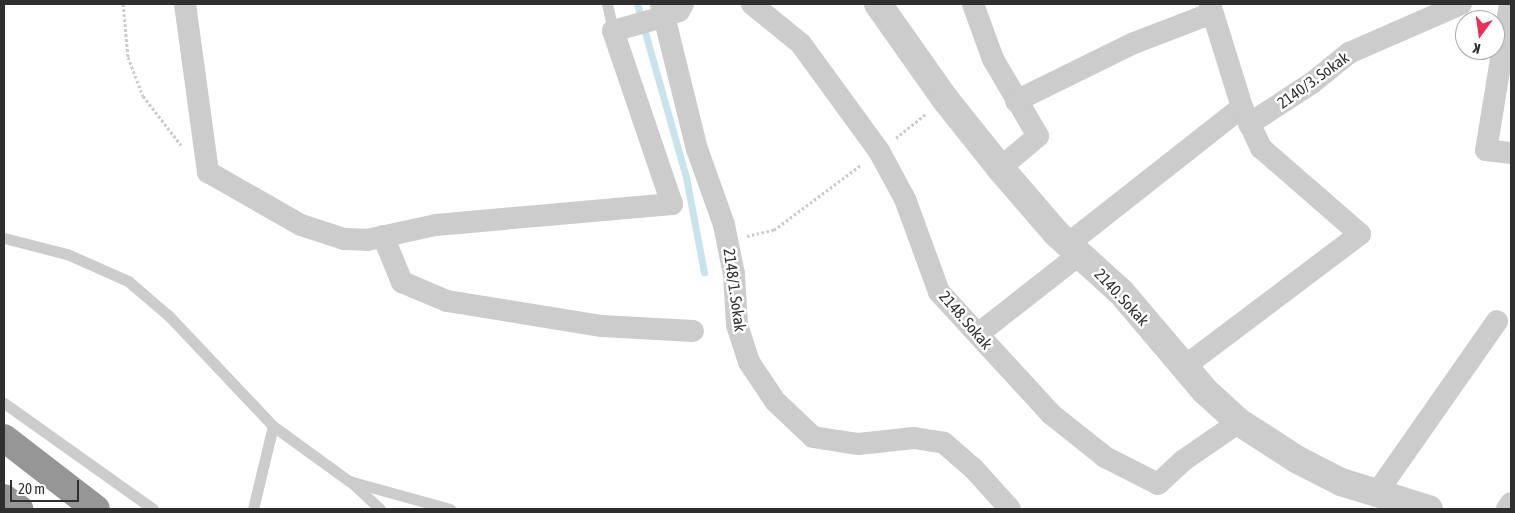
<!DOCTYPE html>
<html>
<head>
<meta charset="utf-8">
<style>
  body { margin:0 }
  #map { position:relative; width:1515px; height:513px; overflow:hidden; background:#fff; font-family:"Asap Condensed",sans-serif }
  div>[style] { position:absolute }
  .stream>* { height:7px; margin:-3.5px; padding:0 3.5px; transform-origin:3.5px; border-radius:3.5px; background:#c8e3ec }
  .path>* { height:3px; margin-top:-1.5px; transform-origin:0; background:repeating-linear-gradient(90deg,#ccc 0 2.5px,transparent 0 5px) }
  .service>* { height:11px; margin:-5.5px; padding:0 5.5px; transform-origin:5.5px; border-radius:5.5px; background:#ccc }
  .minor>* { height:22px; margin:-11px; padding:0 11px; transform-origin:11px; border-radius:11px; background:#ccc }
  .tertiary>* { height:28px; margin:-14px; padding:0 14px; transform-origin:14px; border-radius:14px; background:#ccc }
  .motorway>* { height:28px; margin:-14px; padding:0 14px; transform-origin:14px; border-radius:14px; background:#969696 }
  span { translate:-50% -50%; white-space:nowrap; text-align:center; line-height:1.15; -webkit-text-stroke:5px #fff; paint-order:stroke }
  .street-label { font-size:16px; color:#2f2f2f }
  .frame { position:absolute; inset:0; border:5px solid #2f2f2f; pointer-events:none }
  .north { position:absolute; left:1455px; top:10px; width:50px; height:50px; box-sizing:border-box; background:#fff; border:1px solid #acacac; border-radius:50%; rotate:194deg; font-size:14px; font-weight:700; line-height:20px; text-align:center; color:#2f2f2f }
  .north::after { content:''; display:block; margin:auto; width:18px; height:22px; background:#e63056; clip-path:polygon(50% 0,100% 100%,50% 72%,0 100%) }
  .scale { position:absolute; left:10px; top:480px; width:69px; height:22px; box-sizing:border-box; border:2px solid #2f2f2f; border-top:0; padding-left:6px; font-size:15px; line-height:18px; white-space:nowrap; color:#2f2f2f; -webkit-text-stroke:4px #fff; paint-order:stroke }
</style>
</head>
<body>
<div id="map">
  <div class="stream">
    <i style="left:637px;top:4px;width:180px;rotate:74.2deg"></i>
    <i style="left:686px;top:177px;width:97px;rotate:79.3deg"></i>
  </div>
  <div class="path">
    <i style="left:123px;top:4px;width:53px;rotate:84.6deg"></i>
    <i style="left:128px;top:57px;width:42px;rotate:69deg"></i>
    <i style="left:143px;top:96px;width:62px;rotate:52.2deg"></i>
    <i style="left:896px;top:138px;width:38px;rotate:-39deg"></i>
    <i style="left:747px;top:236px;width:28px;rotate:-13deg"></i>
    <i style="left:774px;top:230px;width:109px;rotate:-36.8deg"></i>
  </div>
  <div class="service">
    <i style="left:607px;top:4px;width:28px;rotate:77deg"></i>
    <i style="left:4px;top:238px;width:65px;rotate:14.3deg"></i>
    <i style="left:67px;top:254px;width:67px;rotate:23.9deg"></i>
    <i style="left:128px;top:281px;width:54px;rotate:40.5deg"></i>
    <i style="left:169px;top:316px;width:151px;rotate:46.6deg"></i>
    <i style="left:273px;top:426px;width:94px;rotate:35.9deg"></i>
    <i style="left:349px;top:481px;width:105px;rotate:15.5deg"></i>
    <i style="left:4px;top:403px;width:183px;rotate:35.4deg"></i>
    <i style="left:350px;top:481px;width:41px;rotate:43deg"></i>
    <i style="left:253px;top:509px;width:85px;rotate:-76.5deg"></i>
  </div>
  <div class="minor">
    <i style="left:185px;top:4px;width:170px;rotate:82.2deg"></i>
    <i style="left:208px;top:172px;width:107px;rotate:29.7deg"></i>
    <i style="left:301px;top:225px;width:45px;rotate:18deg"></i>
    <i style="left:344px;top:239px;width:23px;rotate:2deg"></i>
    <i style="left:367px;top:240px;width:71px;rotate:-12.3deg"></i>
    <i style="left:436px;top:225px;width:237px;rotate:-5.1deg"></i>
    <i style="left:672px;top:204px;width:183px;rotate:-108.8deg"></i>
    <i style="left:613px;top:31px;width:52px;rotate:-15.6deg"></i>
    <i style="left:663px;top:17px;width:17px;rotate:-21deg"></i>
    <i style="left:679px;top:11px;width:8px;rotate:-60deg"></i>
    <i style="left:661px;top:4px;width:149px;rotate:76.1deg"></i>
    <i style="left:697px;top:149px;width:81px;rotate:70.4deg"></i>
    <i style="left:724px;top:225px;width:50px;rotate:78.5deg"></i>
    <i style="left:734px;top:274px;width:51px;rotate:86.6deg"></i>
    <i style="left:737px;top:325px;width:39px;rotate:72deg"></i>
    <i style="left:749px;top:362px;width:47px;rotate:56.3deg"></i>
    <i style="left:775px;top:401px;width:52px;rotate:43.5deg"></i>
    <i style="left:813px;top:437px;width:46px;rotate:8.8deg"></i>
    <i style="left:858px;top:444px;width:56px;rotate:-6.1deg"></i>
    <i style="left:914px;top:438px;width:30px;rotate:9deg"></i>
    <i style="left:944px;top:443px;width:38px;rotate:41deg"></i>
    <i style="left:973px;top:468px;width:55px;rotate:47.9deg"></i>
    <i style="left:752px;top:4px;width:63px;rotate:39.2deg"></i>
    <i style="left:801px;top:44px;width:132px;rotate:53.9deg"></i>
    <i style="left:879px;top:151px;width:55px;rotate:61.6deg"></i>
    <i style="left:905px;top:199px;width:99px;rotate:69.9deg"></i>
    <i style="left:939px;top:292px;width:166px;rotate:47.4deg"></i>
    <i style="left:1051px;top:414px;width:69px;rotate:38.5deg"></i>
    <i style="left:1105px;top:457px;width:59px;rotate:27deg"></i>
    <i style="left:1158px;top:484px;width:35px;rotate:-43deg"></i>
    <i style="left:1184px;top:460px;width:67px;rotate:-34.6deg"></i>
    <i style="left:973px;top:4px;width:59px;rotate:70deg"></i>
    <i style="left:993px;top:59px;width:89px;rotate:59.7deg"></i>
    <i style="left:1038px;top:136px;width:50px;rotate:139.9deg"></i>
    <i style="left:1510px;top:4px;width:148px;rotate:99.3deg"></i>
    <i style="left:1486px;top:150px;width:25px;rotate:7deg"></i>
    <i style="left:1016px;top:101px;width:131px;rotate:-26.2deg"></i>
    <i style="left:1134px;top:43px;width:84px;rotate:-21deg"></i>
    <i style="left:1249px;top:124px;width:75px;rotate:-33.1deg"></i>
    <i style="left:1312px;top:83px;width:48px;rotate:-39deg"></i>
    <i style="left:1349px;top:53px;width:122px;rotate:-23.6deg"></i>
    <i style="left:383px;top:236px;width:50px;rotate:67.6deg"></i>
    <i style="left:402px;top:282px;width:49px;rotate:22.9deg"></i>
    <i style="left:447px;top:301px;width:157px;rotate:9.2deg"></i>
    <i style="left:602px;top:326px;width:91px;rotate:3.1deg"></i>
    <i style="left:1068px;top:244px;width:221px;rotate:-38.2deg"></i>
    <i style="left:978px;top:334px;width:130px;rotate:-38.1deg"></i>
    <i style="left:1185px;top:366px;width:219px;rotate:-37deg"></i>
    <i style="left:1360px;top:234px;width:131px;rotate:-139deg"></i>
    <i style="left:1261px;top:148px;width:45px;rotate:-114.9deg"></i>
    <i style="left:1242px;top:107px;width:108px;rotate:-107.3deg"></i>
    <i style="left:1376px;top:494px;width:211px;rotate:-55deg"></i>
    <i style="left:1507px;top:509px;width:7px;rotate:-56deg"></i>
  </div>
  <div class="tertiary">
    <i style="left:878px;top:4px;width:116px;rotate:54.8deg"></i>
    <i style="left:945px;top:99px;width:88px;rotate:51.4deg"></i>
    <i style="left:1000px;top:168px;width:87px;rotate:49.2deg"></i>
    <i style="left:1057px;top:234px;width:86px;rotate:42.2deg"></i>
    <i style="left:1121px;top:292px;width:130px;rotate:49.7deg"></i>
    <i style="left:1205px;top:391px;width:46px;rotate:42.4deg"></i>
    <i style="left:1239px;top:422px;width:70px;rotate:32.8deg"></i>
    <i style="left:1298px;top:460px;width:48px;rotate:27.1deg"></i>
    <i style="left:1341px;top:482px;width:92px;rotate:17.1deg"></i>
  </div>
  <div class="motorway">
    <i style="left:4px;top:438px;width:116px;rotate:37.7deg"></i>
    <i style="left:4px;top:498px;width:19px;rotate:36deg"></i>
  </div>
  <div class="street-label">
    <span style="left:1313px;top:80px;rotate:-36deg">2140/3. Sokak</span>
    <span style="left:735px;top:290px;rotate:82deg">2148/1. Sokak</span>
    <span style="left:1122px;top:297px;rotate:47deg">2140. Sokak</span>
    <span style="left:966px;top:320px;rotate:49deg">2148. Sokak</span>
  </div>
  <div class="frame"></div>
  <div class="north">K</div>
  <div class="scale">20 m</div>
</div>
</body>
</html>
